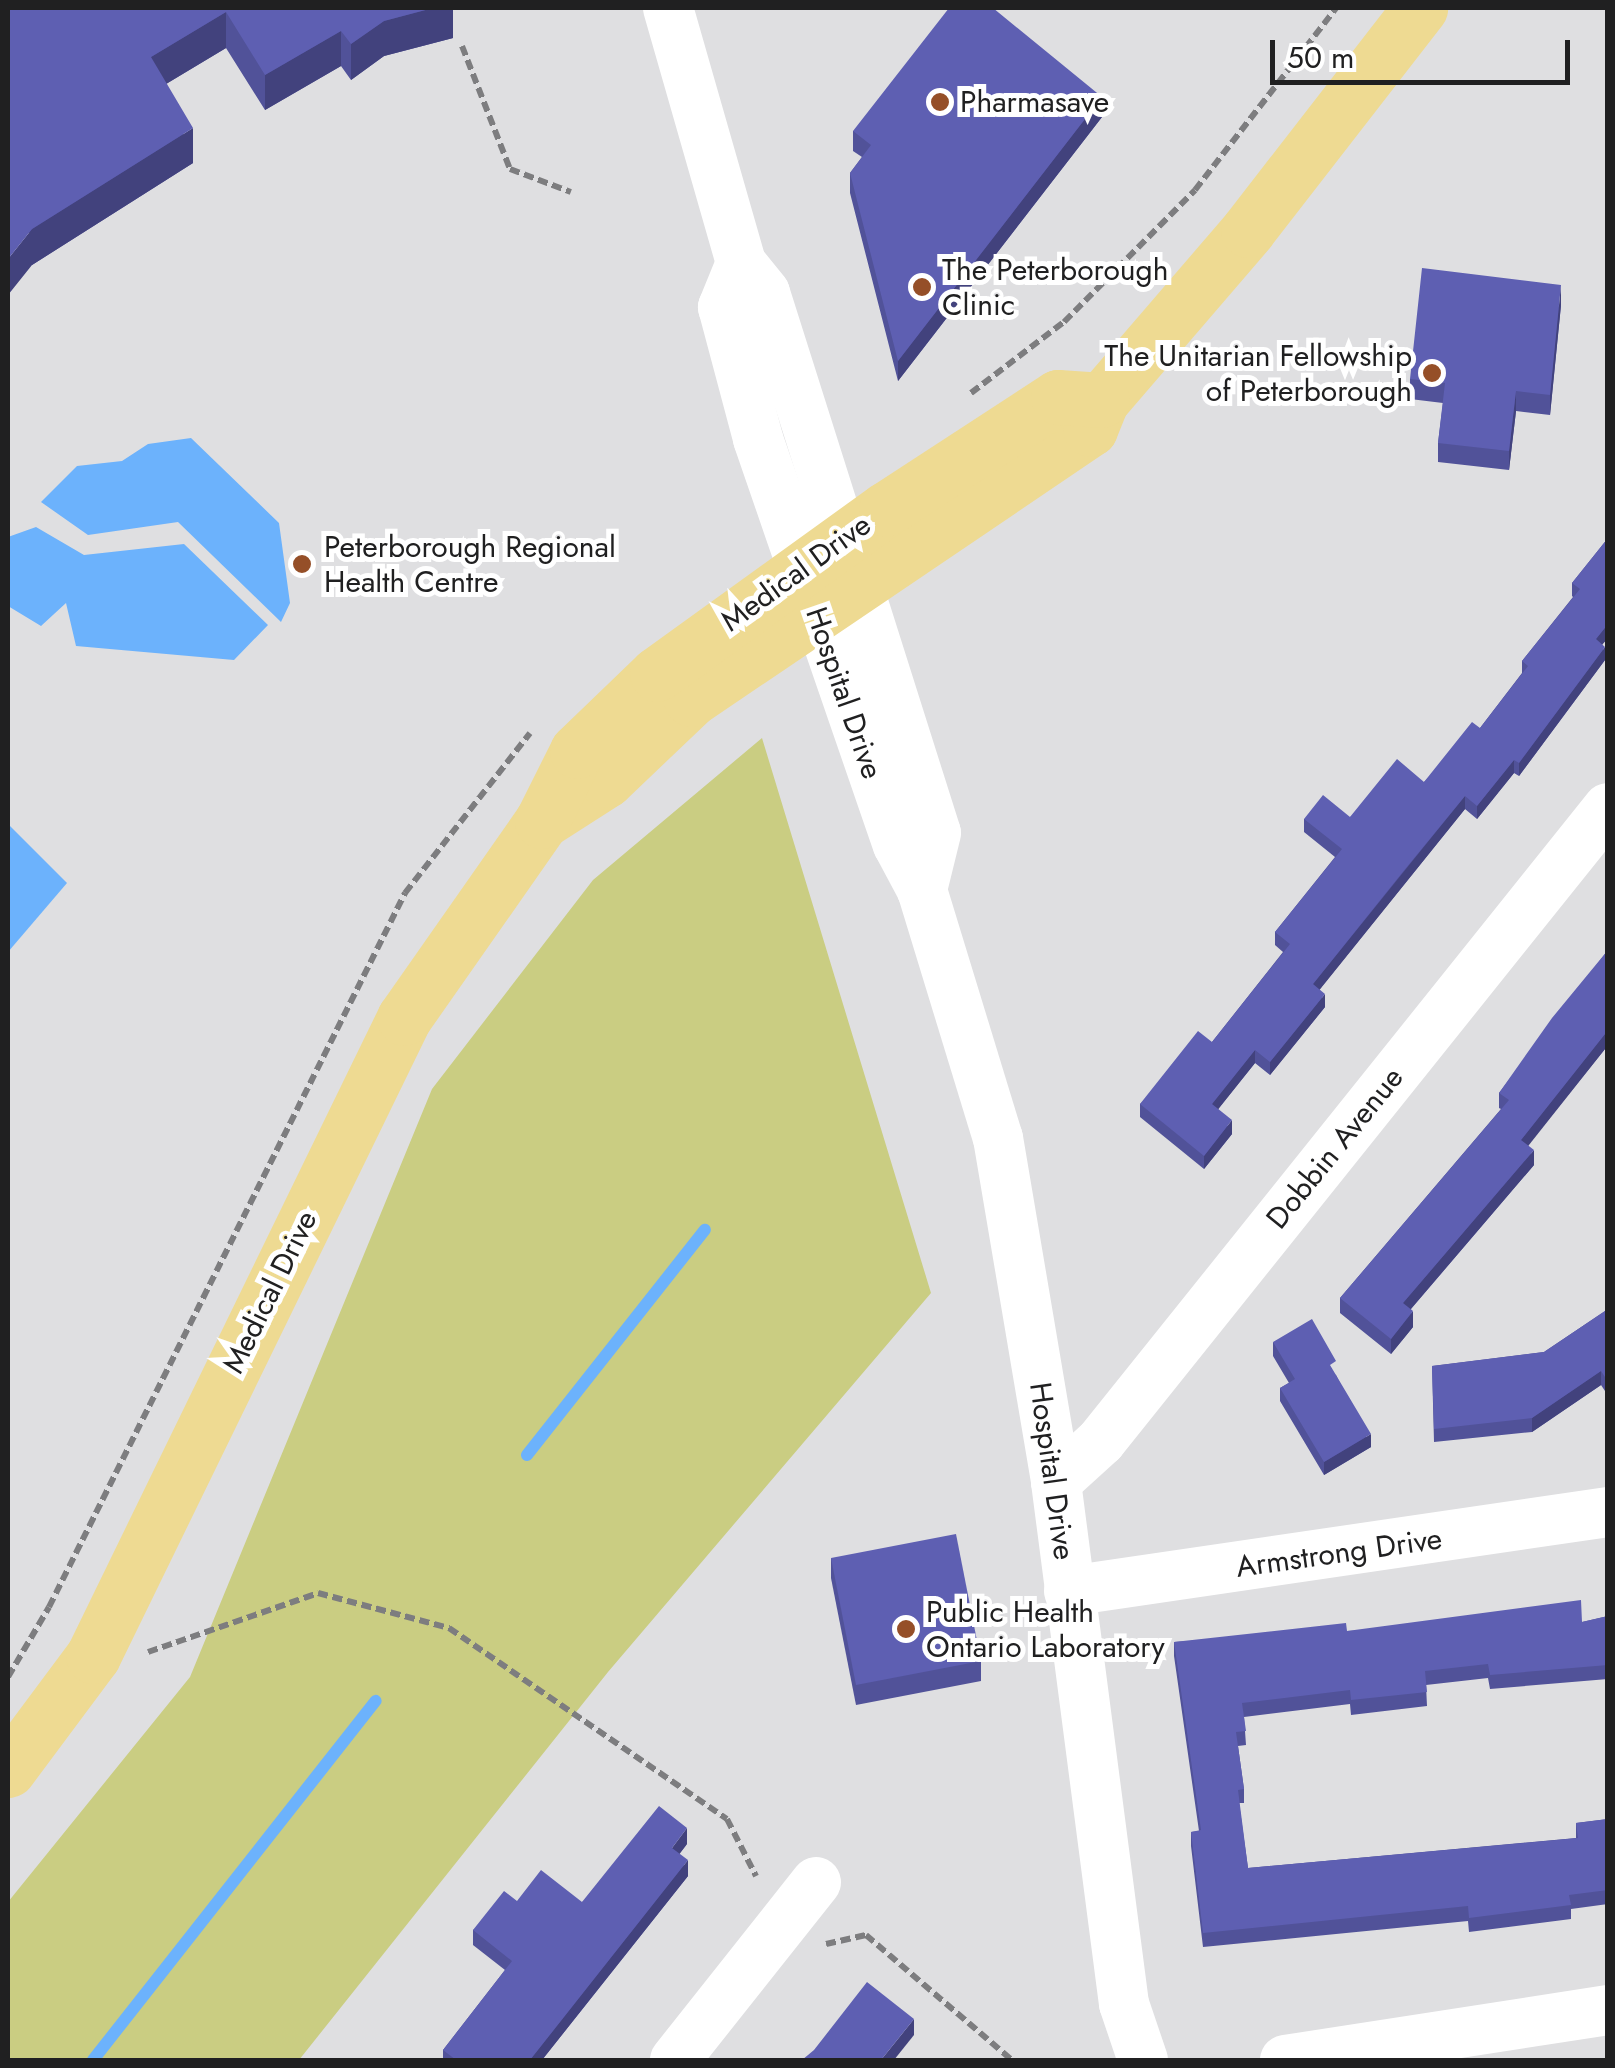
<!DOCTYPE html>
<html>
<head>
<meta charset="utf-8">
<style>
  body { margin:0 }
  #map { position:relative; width:1615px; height:2068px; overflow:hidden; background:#dfdfe1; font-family:Jost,sans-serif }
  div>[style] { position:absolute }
  .green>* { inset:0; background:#cacd82 }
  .water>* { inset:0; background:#6cb2fc }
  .stream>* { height:12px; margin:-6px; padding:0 6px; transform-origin:6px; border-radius:6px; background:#6cb2fc }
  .path>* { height:6px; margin-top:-3px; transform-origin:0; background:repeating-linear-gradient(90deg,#7d7d7f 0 10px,transparent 0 15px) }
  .minor>* { height:50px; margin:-25px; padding:0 25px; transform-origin:25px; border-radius:25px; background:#fff }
  .major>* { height:55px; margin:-27.5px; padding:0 27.5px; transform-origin:27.5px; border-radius:27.5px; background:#eeda92 }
  .wall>* { inset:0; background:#515299 }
  .shaded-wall>* { inset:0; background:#42427d }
  .building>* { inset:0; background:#5e5fb2 }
  .dots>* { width:28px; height:28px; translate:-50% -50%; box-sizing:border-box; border:5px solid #fff; border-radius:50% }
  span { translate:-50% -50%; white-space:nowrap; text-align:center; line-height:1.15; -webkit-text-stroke:10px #fff; paint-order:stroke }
  .poi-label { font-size:30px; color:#202021 }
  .left { translate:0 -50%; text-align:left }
  .right { translate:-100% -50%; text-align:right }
  .street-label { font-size:30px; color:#202021 }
  .frame { position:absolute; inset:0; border:10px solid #202021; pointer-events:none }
  .scale { position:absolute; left:1270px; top:40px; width:300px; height:45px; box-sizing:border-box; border:5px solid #202021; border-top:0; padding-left:12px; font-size:30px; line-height:35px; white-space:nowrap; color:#202021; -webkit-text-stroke:8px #fff; paint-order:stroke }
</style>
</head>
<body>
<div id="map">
  <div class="green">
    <i style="clip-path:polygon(762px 738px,931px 1293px,608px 1672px,299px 2060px,8px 2060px,8px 1902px,190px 1677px,432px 1089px,593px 880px)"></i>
  </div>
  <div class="water">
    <i style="clip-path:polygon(191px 438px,279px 523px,290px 603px,281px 622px,178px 522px,88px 535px,41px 502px,77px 466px,122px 461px,148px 444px)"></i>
    <i style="clip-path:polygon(36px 527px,84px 555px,184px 544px,268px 625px,234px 660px,76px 646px,66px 603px,41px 626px,8px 606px,8px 537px)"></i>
    <i style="clip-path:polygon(8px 824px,67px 883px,8px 952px)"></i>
  </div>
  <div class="stream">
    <i style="left:527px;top:1455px;width:287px;rotate:-51.7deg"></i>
    <i style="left:93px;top:2060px;width:457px;rotate:-51.8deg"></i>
  </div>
  <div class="path">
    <i style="left:462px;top:46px;width:132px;rotate:68.7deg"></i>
    <i style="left:510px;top:169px;width:65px;rotate:20.7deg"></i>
    <i style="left:971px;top:393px;width:117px;rotate:-37.4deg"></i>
    <i style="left:1064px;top:322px;width:186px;rotate:-45.2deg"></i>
    <i style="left:1195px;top:190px;width:230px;rotate:-52.2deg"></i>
    <i style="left:148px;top:1652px;width:180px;rotate:-19.1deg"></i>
    <i style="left:318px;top:1593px;width:136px;rotate:15deg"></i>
    <i style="left:449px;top:1628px;width:337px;rotate:34.5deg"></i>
    <i style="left:727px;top:1819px;width:64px;rotate:63deg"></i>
    <i style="left:8px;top:1677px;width:81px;rotate:-59.6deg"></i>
    <i style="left:49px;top:1607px;width:798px;rotate:-63.5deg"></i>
    <i style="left:405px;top:893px;width:203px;rotate:-52deg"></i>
    <i style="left:826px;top:1944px;width:41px;rotate:-12.7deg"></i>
    <i style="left:866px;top:1935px;width:192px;rotate:40.6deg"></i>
  </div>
  <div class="minor">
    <i style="left:668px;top:8px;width:265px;rotate:74deg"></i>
    <i style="left:741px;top:263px;width:38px;rotate:51deg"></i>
    <i style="left:765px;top:293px;width:566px;rotate:72.43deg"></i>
    <i style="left:936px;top:833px;width:59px;rotate:103.8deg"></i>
    <i style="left:741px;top:263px;width:48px;rotate:112.2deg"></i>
    <i style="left:723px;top:307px;width:137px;rotate:75.1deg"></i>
    <i style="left:758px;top:439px;width:429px;rotate:71deg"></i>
    <i style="left:898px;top:845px;width:51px;rotate:61.9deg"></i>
    <i style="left:922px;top:890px;width:259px;rotate:73deg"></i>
    <i style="left:998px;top:1138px;width:349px;rotate:80.4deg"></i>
    <i style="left:1056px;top:1482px;width:526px;rotate:82.58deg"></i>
    <i style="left:1124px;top:2004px;width:59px;rotate:71.3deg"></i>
    <i style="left:1056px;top:1482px;width:61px;rotate:-42.3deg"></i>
    <i style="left:1101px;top:1441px;width:811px;rotate:-51.31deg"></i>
    <i style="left:1069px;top:1591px;width:545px;rotate:-8.34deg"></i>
    <i style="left:675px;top:2060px;width:227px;rotate:-51.6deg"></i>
    <i style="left:1285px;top:2060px;width:327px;rotate:-8.8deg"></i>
  </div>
  <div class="major">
    <i style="left:542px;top:821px;width:76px;rotate:-32.6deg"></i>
    <i style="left:606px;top:780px;width:117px;rotate:-43.6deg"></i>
    <i style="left:691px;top:699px;width:482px;rotate:-34.1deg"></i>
    <i style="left:1090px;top:429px;width:31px;rotate:-68deg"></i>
    <i style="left:1102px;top:400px;width:224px;rotate:-49.3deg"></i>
    <i style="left:1248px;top:230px;width:281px;rotate:-52.2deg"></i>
    <i style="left:8px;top:1770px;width:142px;rotate:-53.3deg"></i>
    <i style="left:93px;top:1656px;width:710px;rotate:-64.01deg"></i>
    <i style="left:404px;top:1018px;width:241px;rotate:-55deg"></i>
    <i style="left:542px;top:821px;width:78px;rotate:-63.4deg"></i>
    <i style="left:577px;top:751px;width:111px;rotate:-43.9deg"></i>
    <i style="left:657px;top:674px;width:282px;rotate:-35.8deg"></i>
    <i style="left:886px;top:509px;width:205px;rotate:-33.1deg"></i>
    <i style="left:1058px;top:397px;width:44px;rotate:3.9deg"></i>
  </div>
  <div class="wall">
    <i style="clip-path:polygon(8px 8px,453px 8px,453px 38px,384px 56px,351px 80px,341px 66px,265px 110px,226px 48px,166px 84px,193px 163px,32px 265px)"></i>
    <i style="clip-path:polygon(1102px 117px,898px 381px,850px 193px,850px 173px,862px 157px,853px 151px,853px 131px)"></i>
    <i style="clip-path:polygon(1561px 305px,1550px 415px,1516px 411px,1509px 470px,1438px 462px,1438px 443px,1443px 403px,1410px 399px,1410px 379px)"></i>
    <i style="clip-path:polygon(1608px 538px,1608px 638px,1602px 644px,1605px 660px,1519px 776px,1514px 773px,1477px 819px,1465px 809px,1319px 990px,1325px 1007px,1270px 1075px,1255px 1063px,1218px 1109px,1232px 1134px,1204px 1169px,1140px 1117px,1140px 1104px,1212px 1042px,1283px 952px,1275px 945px,1275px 932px,1335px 857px,1304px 832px,1304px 819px,1350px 817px,1424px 782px,1480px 728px,1522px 673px,1522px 661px,1573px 597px,1572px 596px,1572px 583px)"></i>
    <i style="clip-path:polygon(1608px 950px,1608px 1051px,1605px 1049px,1528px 1145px,1534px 1165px,1411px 1309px,1413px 1327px,1391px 1354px,1340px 1313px,1340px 1298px,1501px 1109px,1499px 1108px,1499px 1093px)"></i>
    <i style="clip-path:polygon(1608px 1309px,1605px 1391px,1601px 1385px,1532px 1432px,1434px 1442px,1432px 1366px,1544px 1352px)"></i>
    <i style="clip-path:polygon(1273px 1342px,1336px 1375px,1371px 1447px,1324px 1475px,1280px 1401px,1280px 1388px,1289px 1383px,1273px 1356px)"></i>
    <i style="clip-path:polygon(831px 1558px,981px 1661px,981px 1681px,856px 1705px,831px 1578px)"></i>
    <i style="clip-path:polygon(1608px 1616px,1608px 1679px,1490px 1689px,1488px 1678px,1426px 1685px,1427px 1706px,1351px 1715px,1350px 1704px,1244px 1717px,1246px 1745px,1238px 1746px,1244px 1789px,1244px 1803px,1239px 1803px,1248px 1868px,1576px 1838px,1576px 1823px,1608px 1819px,1608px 1904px,1571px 1909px,1571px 1919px,1469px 1932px,1468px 1921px,1203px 1947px,1191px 1846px,1191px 1832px,1199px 1831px,1174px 1656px,1174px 1642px,1347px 1631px,1582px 1622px)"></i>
    <i style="clip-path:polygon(687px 1844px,679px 1854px,688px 1876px,542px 2060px,443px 2060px,443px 2050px,505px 1970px,473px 1945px,473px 1930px,517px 1901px,582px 1902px)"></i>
  </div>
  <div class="shaded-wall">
    <i style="clip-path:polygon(433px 8px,453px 8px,453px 38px,384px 56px,351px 80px,351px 44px,384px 21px)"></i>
    <i style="clip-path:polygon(226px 12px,226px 48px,151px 93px,151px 57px)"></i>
    <i style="clip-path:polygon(341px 31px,341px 66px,265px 110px,265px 75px)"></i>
    <i style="clip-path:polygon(1102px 97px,1102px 117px,898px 381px,898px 361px)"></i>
    <i style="clip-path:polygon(193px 128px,193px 163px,32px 265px,8px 295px,8px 259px,32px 229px)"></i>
    <i style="clip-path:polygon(1561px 285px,1561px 305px,1550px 415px,1550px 395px)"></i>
    <i style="clip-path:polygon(1516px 391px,1516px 411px,1509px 470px,1509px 451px)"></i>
    <i style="clip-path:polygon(1608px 624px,1608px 638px,1596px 652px,1596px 639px)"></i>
    <i style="clip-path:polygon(1605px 647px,1605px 660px,1519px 776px,1519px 763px)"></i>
    <i style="clip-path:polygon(1514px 760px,1514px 773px,1477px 819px,1477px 806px)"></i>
    <i style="clip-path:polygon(1465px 796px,1465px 809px,1313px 998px,1313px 984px)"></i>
    <i style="clip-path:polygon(1325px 994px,1325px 1007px,1270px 1075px,1270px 1062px)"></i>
    <i style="clip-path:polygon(1605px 1034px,1605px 1049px,1521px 1155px,1521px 1140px)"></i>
    <i style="clip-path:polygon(1255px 1050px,1255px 1063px,1212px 1117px,1212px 1104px)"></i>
    <i style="clip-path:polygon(1232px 1120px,1232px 1134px,1204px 1169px,1204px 1156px)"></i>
    <i style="clip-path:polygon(1534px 1150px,1534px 1165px,1403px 1318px,1403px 1303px)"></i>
    <i style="clip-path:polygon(1413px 1311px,1413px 1327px,1391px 1354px,1391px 1339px)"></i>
    <i style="clip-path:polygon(1601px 1371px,1601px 1385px,1532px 1432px,1532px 1418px)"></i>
    <i style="clip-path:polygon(1608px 1375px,1608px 1389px,1605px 1391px,1605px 1377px)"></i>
    <i style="clip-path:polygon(1371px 1434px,1371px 1447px,1324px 1475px,1324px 1462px)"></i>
    <i style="clip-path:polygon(687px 1828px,687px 1844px,672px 1864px,672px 1848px)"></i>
    <i style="clip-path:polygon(688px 1860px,688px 1876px,542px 2060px,530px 2060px)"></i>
    <i style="clip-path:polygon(914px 2019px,914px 2035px,894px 2060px,881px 2060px)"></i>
  </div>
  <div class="building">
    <i style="clip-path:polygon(8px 8px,433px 8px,384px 21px,351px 44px,341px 31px,265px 75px,226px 12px,151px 57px,193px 128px,32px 229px,8px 259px)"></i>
    <i style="clip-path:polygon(949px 8px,993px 8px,1102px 97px,898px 361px,850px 173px,871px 145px,853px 131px)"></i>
    <i style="clip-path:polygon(1422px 268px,1561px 285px,1550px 395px,1516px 391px,1509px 451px,1438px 443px,1445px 383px,1410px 379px)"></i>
    <i style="clip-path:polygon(1608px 538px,1608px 624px,1596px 639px,1605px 647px,1519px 763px,1514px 760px,1477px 806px,1465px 796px,1402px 873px,1313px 984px,1325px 994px,1270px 1062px,1255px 1050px,1212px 1104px,1232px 1120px,1204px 1156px,1140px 1104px,1198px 1031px,1212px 1042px,1290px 944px,1275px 932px,1342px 849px,1304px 819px,1323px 795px,1350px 817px,1397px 759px,1424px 782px,1472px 722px,1480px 728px,1528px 666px,1522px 661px,1580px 589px,1572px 583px)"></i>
    <i style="clip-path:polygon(1608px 950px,1608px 1036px,1605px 1034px,1521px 1140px,1534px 1150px,1403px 1303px,1413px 1311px,1391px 1339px,1340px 1298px,1509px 1100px,1499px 1093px,1552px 1018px)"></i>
    <i style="clip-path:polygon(1608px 1309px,1608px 1375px,1605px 1377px,1601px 1371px,1532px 1418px,1434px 1429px,1432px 1366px,1544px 1352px)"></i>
    <i style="clip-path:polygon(1312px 1319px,1336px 1361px,1330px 1365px,1371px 1434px,1324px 1462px,1280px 1388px,1295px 1379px,1273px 1342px)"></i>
    <i style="clip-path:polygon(956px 1534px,981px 1661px,856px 1685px,831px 1558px)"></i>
    <i style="clip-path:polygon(1581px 1600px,1582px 1622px,1608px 1616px,1608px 1665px,1490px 1675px,1488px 1664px,1425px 1671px,1427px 1692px,1351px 1700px,1350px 1690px,1242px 1703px,1246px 1731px,1236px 1732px,1244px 1789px,1238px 1790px,1248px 1868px,1578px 1838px,1576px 1823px,1608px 1819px,1608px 1890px,1569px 1895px,1571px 1905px,1469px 1918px,1468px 1906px,1203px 1933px,1191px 1832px,1201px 1830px,1174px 1642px,1346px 1623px,1347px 1631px)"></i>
    <i style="clip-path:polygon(659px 1806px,687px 1828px,672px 1848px,688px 1860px,530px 2060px,456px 2060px,443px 2050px,512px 1961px,473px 1930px,504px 1891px,517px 1901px,541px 1870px,582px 1902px)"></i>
    <i style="clip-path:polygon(867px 1982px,914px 2019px,881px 2060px,802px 2060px,814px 2050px)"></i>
  </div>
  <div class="dots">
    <i style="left:940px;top:102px;background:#954f28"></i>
    <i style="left:922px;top:287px;background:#954f28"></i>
    <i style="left:1432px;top:373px;background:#954f28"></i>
    <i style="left:302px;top:564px;background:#954f28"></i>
    <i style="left:906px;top:1629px;background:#954f28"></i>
  </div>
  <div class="poi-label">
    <span class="left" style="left:960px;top:102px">Pharmasave</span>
    <span class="left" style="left:942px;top:287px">The Peterborough<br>Clinic</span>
    <span class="right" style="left:1412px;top:373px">The Unitarian Fellowship<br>of Peterborough</span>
    <span class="left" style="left:324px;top:564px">Peterborough Regional<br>Health Centre</span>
    <span class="left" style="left:926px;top:1629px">Public Health<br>Ontario Laboratory</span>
  </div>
  <div class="street-label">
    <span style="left:796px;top:573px;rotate:-36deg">Medical Drive</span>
    <span style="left:844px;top:693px;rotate:71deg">Hospital Drive</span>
    <span style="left:1335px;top:1148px;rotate:-51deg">Dobbin Avenue</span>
    <span style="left:270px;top:1292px;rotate:-64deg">Medical Drive</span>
    <span style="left:1052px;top:1471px;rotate:82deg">Hospital Drive</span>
    <span style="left:1339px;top:1553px;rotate:-8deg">Armstrong Drive</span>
  </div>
  <div class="frame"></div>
  <div class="scale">50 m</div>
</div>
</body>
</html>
